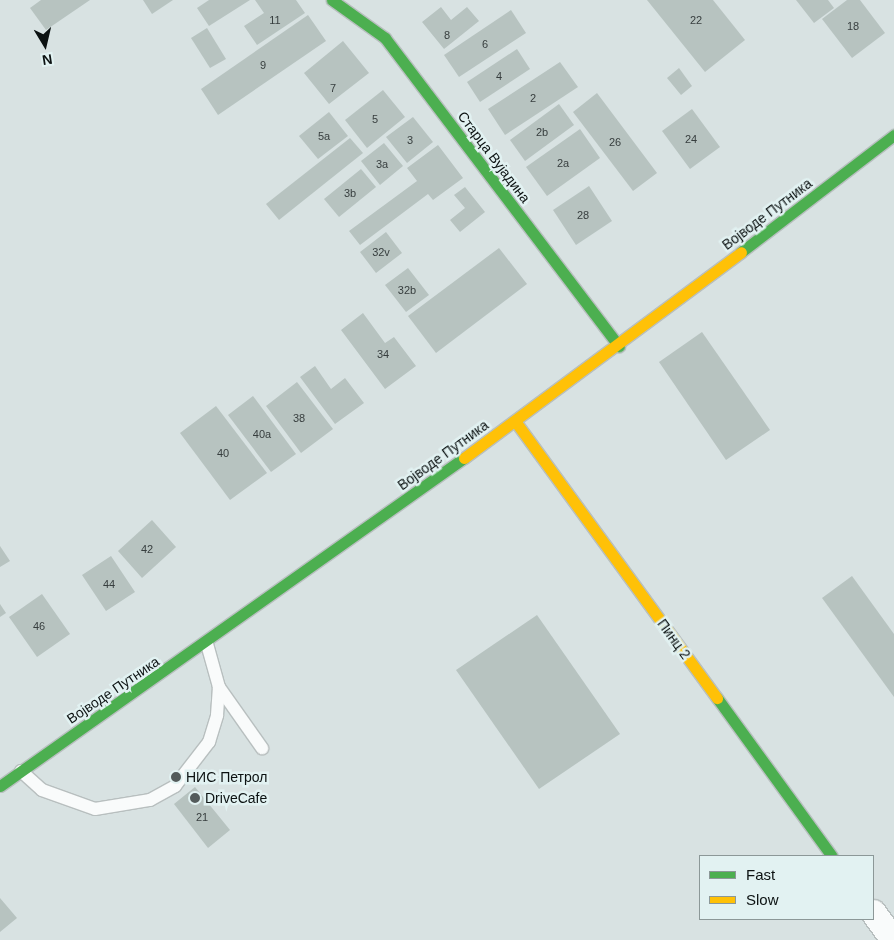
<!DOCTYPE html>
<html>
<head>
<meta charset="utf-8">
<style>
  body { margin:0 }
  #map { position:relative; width:894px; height:940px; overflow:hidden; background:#d8e2e2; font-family:Helvetica,sans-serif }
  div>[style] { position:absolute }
  .building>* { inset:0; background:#b7c3c0 }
  .roads { filter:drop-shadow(1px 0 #b8bfbf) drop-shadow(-1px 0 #b8bfbf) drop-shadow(0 1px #b8bfbf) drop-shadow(0 -1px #b8bfbf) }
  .lane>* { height:12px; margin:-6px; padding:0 6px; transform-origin:6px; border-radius:6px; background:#f9fbfb }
  .street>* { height:25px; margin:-12.5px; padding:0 12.5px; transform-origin:12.5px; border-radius:12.5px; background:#f9fbfb }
  .fast>* { height:11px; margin:-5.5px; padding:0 5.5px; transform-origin:5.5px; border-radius:5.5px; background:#4caf50 }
  .slow>* { height:11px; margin:-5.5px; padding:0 5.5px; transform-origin:5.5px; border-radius:5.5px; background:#ffc107 }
  .dots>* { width:14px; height:14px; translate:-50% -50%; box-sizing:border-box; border:2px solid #e2f2f2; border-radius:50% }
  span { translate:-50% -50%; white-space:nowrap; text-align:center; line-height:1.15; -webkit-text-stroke:5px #e2f2f2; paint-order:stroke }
  .number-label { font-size:11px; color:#373e3e }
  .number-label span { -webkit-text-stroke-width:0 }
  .street-label { font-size:14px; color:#0c1212 }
  .poi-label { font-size:14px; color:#0c1212 }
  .left { translate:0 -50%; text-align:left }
  .legend { position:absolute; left:699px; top:855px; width:175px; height:65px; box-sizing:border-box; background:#e2f2f2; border:1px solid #8c9898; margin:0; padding:6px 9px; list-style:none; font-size:15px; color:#0c1212 }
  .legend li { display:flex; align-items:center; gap:10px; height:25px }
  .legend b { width:25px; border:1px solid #8c9898 }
  .north { position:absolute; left:20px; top:20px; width:50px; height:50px; -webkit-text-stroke:4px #e2f2f2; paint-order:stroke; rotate:171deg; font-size:14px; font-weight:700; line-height:20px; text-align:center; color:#0c1212 }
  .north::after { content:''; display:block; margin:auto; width:18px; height:22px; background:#0c1212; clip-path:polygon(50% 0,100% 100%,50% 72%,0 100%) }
</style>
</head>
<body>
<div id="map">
  <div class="building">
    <i style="clip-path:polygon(41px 0,90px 0,46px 30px,30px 8px)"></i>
    <i style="clip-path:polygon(143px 0,173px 0,152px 14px)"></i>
    <i style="clip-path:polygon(209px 0,250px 0,209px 26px,197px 8px)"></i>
    <i style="clip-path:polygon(255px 0,296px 0,305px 13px,257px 45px,244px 26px,264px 13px)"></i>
    <i style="clip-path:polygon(647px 0,713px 0,745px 40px,705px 72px)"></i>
    <i style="clip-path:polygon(796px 0,828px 0,834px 8px,814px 23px)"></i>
    <i style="clip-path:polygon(847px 0,860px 0,885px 33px,852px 58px,822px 19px)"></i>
    <i style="clip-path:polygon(441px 7px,451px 20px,467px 7px,479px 21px,444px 49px,422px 22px)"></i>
    <i style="clip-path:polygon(511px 10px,526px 33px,459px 77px,444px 55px)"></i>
    <i style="clip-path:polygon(308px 15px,326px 41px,218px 115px,201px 89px)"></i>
    <i style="clip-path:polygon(207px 28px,226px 59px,210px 68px,191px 38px)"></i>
    <i style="clip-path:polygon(343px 41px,369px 73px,329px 104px,304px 73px)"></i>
    <i style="clip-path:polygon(517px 49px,530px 69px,480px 102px,467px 82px)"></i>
    <i style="clip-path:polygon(560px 62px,578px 87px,505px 135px,488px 109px)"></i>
    <i style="clip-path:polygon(679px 68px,692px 86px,681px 95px,667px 78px)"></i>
    <i style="clip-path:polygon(383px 90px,405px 117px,367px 148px,345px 120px)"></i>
    <i style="clip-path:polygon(597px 93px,657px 173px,633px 191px,573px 112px)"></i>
    <i style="clip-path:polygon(559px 104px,574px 125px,525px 161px,510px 140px)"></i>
    <i style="clip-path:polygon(692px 109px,720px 147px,690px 169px,662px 131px)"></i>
    <i style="clip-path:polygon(329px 112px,348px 136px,318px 159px,299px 136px)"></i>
    <i style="clip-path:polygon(413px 117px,433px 142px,407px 163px,386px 137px)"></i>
    <i style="clip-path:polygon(580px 129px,600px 158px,547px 196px,526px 167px)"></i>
    <i style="clip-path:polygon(350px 138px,363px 153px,279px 220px,266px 204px)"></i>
    <i style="clip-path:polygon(384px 143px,403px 166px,380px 185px,361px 161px)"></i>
    <i style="clip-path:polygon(438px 145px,463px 178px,433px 200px,428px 194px,360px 245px,349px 231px,417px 181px,407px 168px)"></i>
    <i style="clip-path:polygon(361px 169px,376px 187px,339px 217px,324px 199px)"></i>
    <i style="clip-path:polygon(589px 186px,612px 221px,576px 245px,553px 210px)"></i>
    <i style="clip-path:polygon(465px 187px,485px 212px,460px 232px,450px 220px,465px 208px,454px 195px)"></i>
    <i style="clip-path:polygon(386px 232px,402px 253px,376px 273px,360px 252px)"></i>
    <i style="clip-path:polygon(499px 248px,527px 284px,436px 353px,408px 316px)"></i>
    <i style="clip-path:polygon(408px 268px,429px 295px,406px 312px,385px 285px)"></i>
    <i style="clip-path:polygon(363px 313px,385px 343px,394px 337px,416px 366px,385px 389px,341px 330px)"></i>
    <i style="clip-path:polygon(702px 332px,770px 430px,726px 460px,659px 362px)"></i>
    <i style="clip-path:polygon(315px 366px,331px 389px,345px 378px,364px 403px,335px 424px,300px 377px)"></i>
    <i style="clip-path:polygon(297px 382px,333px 429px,301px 453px,266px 406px)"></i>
    <i style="clip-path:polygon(253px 396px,296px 454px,271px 472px,228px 415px)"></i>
    <i style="clip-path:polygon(216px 406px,267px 473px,230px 500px,180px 433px)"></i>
    <i style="clip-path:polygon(152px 520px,176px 547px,142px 578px,118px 551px)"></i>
    <i style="clip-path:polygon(0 546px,10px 561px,0 567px)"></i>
    <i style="clip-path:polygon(111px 556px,135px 592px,106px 611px,82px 575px)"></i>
    <i style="clip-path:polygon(852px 576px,894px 634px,894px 697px,822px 598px)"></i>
    <i style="clip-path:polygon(42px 594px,70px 634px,37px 657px,9px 617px)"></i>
    <i style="clip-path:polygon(0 604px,6px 613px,0 617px)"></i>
    <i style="clip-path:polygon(537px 615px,620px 734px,539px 789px,456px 670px)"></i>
    <i style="clip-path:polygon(195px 787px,230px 830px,208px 848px,174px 804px)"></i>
    <i style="clip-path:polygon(0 898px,17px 918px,0 932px)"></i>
  </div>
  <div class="roads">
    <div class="lane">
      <i style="left:219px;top:687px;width:75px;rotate:54.8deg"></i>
      <i style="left:21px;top:771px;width:28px;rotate:42deg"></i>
      <i style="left:42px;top:790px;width:56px;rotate:19.7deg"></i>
      <i style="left:95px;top:809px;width:56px;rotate:-9.3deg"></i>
      <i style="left:150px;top:800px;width:29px;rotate:-29deg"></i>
      <i style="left:175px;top:786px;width:56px;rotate:-52.3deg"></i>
      <i style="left:209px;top:742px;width:28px;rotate:-73deg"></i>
      <i style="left:217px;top:715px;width:28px;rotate:-86deg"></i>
      <i style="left:219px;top:687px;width:45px;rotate:-105.6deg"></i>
    </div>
    <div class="street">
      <i style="left:873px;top:912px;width:34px;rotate:54deg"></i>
    </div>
    <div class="fast">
      <i style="left:332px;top:0;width:65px;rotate:35.6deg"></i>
      <i style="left:385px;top:38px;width:387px;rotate:52.8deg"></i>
      <i style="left:741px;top:252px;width:193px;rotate:-37.4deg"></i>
      <i style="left:717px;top:698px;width:195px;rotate:54deg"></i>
      <i style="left:0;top:786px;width:568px;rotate:-35.26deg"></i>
    </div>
    <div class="slow">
      <i style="left:515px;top:421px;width:343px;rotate:53.9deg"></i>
      <i style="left:464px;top:458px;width:345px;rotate:-36.6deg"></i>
    </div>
  </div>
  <div class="dots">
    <i style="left:176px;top:777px;background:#535b5b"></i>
    <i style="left:195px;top:798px;background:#535b5b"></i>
  </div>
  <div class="number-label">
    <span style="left:275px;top:20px">11</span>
    <span style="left:696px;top:20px">22</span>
    <span style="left:853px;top:26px">18</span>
    <span style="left:447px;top:35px">8</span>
    <span style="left:485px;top:44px">6</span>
    <span style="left:263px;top:65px">9</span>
    <span style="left:499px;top:76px">4</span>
    <span style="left:333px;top:88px">7</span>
    <span style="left:533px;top:98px">2</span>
    <span style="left:375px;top:119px">5</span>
    <span style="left:542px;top:132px">2b</span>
    <span style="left:324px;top:136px">5a</span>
    <span style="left:691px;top:139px">24</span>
    <span style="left:410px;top:140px">3</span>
    <span style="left:615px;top:142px">26</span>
    <span style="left:563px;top:163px">2a</span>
    <span style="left:382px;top:164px">3a</span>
    <span style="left:350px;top:193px">3b</span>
    <span style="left:583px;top:215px">28</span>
    <span style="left:381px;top:252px">32v</span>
    <span style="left:407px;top:290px">32b</span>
    <span style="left:383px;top:354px">34</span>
    <span style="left:299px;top:418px">38</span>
    <span style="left:262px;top:434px">40a</span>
    <span style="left:223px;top:453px">40</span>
    <span style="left:147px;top:549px">42</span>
    <span style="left:109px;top:584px">44</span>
    <span style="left:39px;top:626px">46</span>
    <span style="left:202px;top:817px">21</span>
  </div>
  <div class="street-label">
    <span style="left:494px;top:157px;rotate:53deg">Старца Вујадина</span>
    <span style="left:767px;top:214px;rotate:-37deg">Војводе Путника</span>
    <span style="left:443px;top:455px;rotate:-36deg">Војводе Путника</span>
    <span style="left:674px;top:639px;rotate:54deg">Пинц 2</span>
    <span style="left:113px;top:690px;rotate:-34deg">Војводе Путника</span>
  </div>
  <div class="poi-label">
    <span class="left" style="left:186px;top:777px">НИС Петрол</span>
    <span class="left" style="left:205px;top:798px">DriveCafe</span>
  </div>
  <ul class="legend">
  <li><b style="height:6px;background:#4caf50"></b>Fast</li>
  <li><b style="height:6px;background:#ffc107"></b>Slow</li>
  </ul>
  <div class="north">N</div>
</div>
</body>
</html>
